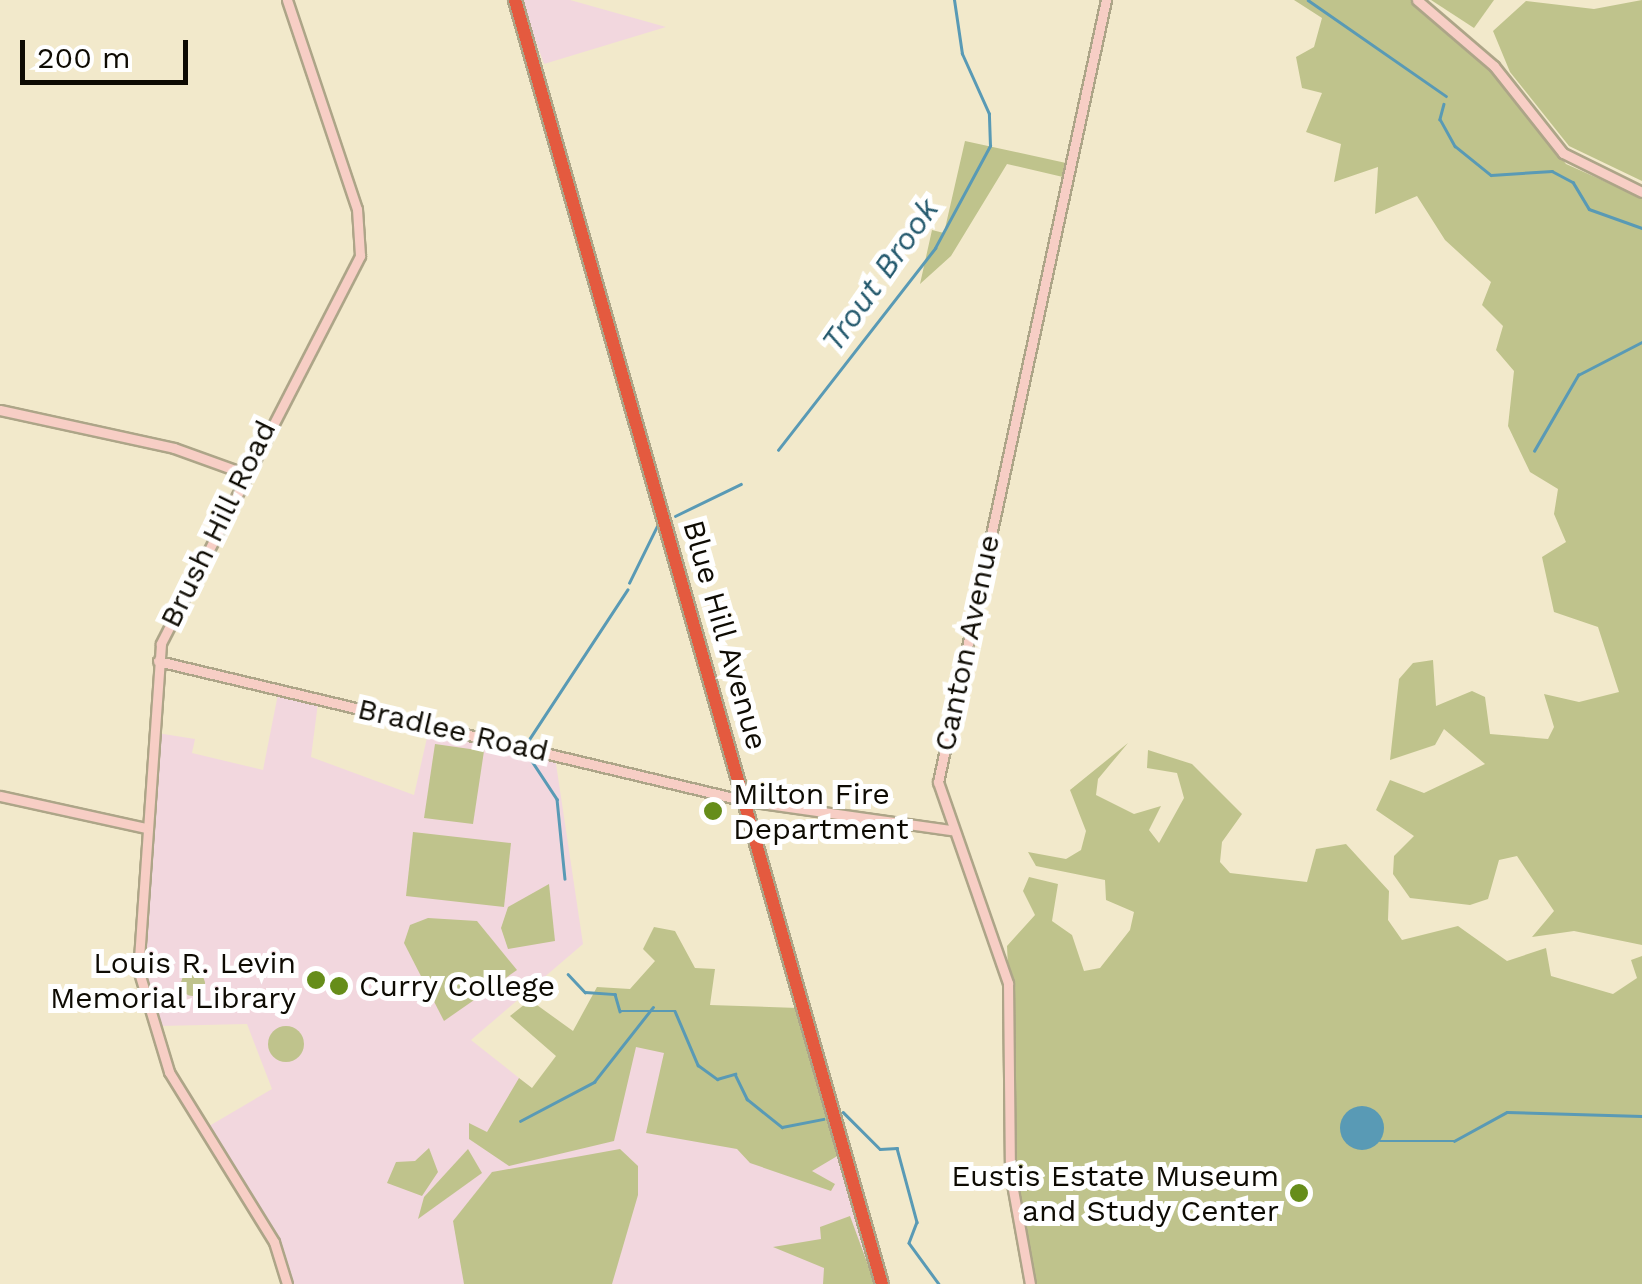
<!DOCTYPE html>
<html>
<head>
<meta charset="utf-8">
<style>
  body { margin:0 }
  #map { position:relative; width:1642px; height:1284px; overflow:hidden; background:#f2e9cb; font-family:"Work Sans",sans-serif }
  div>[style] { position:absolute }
  .education>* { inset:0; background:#f2d7de }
  .green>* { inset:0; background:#bfc38c }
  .round { border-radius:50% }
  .water>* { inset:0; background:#599ab5 }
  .stream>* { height:2.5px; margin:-1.25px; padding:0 1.25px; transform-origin:1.25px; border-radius:1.25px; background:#599ab5 }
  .roads { filter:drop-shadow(2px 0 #ada588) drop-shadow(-2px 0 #ada588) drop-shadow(0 2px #ada588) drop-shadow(0 -2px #ada588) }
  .secondary>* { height:9px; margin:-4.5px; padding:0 4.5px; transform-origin:4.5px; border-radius:4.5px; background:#f7cec5 }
  .highway>* { height:12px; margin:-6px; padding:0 6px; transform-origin:6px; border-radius:6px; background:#e45a3f }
  .dots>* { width:28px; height:28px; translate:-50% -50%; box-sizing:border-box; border:5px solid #fff; border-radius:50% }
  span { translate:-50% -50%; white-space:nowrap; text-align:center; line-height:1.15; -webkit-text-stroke:10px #fff; paint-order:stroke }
  .street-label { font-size:30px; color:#0e0b03 }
  .poi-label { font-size:30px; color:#0e0b03 }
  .left { translate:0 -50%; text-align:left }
  .right { translate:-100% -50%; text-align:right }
  .water-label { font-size:32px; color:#255a6e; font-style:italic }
  .scale { position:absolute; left:20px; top:40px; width:168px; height:45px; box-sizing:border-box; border:5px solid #0e0b03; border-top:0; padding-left:12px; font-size:30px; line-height:35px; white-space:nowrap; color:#0e0b03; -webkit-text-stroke:8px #fff; paint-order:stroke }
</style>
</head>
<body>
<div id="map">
  <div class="education">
    <i style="clip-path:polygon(521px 0,570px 0,666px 27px,544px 64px)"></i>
    <i style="clip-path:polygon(278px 694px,318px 703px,311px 757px,414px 795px,429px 729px,555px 757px,583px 944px,471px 1040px,538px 1093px,639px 1015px,798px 1008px,875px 1284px,293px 1284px,279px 1240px,204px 1129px,272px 1089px,247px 1024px,159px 1026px,144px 978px,157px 733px,195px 739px,192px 753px,263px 770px)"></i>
  </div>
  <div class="green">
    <i style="clip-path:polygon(1294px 0,1411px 0,1491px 70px,1566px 164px,1642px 198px,1642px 945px,1574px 931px,1532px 937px,1554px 911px,1517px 856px,1499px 860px,1488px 899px,1470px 905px,1410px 898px,1393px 874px,1394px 856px,1414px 836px,1376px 810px,1390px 780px,1424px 793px,1485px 764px,1444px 729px,1435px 745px,1390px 760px,1399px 679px,1413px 663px,1433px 660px,1436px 706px,1472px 691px,1485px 697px,1490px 734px,1548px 739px,1554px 727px,1544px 694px,1579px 702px,1619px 692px,1598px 627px,1554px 612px,1542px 557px,1566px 542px,1554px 514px,1558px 489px,1530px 472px,1508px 426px,1514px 371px,1496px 350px,1503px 326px,1482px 305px,1491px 282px,1445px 240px,1417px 196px,1375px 214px,1378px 167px,1334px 182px,1341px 144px,1306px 132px,1322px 93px,1302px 88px,1296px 57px,1314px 47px,1322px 18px)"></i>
    <i style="clip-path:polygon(1431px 0,1494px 0,1474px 28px)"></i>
    <i style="clip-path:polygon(1642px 0,1642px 181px,1569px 146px,1510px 72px,1493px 31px,1526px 1px,1594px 9px)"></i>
    <i style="clip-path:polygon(965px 141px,1066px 163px,1063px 177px,1007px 164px,951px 256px,920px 284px,932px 230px,944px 233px)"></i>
    <i style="clip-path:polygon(1128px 743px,1098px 779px,1096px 795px,1134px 814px,1161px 806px,1149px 830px,1159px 843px,1184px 798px,1177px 773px,1147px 768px,1148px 750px,1192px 764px,1242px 814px,1222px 842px,1220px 862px,1230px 873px,1307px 882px,1316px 849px,1346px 844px,1389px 891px,1388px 920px,1402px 940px,1458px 926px,1507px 961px,1546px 948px,1551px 976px,1613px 994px,1637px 978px,1631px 960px,1642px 956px,1642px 1284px,1034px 1284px,1018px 1182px,1007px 946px,1035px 915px,1023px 891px,1029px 877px,1058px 884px,1052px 921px,1072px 935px,1084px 971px,1100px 968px,1130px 930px,1134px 912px,1106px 900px,1105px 880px,1036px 866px,1028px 852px,1066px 859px,1081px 850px,1086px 831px,1070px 790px)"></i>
    <i style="clip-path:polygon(435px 744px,484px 751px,473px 824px,424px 818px)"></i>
    <i style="clip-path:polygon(413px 832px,511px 843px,504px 907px,406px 896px)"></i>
    <i style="clip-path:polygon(549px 884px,555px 941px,508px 949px,501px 928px,508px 907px)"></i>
    <i style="clip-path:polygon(428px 918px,477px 921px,517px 970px,444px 1021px,404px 943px,410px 925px)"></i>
    <i style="clip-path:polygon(654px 927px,675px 931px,695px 968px,715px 969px,710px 1005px,798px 1008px,839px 1155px,812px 1171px,835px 1184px,831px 1191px,750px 1163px,737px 1149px,646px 1133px,664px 1053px,636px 1047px,614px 1141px,509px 1166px,469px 1139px,469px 1123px,487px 1132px,519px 1078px,532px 1088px,556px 1056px,510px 1016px,530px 1000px,573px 1031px,597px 987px,630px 989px,655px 961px,643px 949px)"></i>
    <i class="round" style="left:181px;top:972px;width:24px;height:24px"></i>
    <i class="round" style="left:268px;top:1026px;width:36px;height:36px"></i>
    <i style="clip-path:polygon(429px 1148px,438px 1172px,422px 1196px,387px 1183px,396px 1162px,415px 1161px)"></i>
    <i style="clip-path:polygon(468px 1149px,482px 1173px,418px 1219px,424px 1197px)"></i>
    <i style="clip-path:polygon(620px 1149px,638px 1166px,638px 1195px,612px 1284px,464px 1284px,453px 1221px,492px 1172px)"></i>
    <i style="clip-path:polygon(850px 1216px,875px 1284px,823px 1284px,824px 1268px,773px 1247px,821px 1239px,820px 1227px)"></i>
  </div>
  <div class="water">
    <i class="round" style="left:1340px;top:1106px;width:44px;height:44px"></i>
  </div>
  <div class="stream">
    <i style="left:1308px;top:0;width:168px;rotate:34.8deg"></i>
    <i style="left:1444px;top:104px;width:16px;rotate:105deg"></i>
    <i style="left:1440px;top:119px;width:31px;rotate:61deg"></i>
    <i style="left:1455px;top:146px;width:46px;rotate:38.9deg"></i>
    <i style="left:1491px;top:175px;width:61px;rotate:-3.8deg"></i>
    <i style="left:1552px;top:171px;width:24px;rotate:28deg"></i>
    <i style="left:1573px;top:182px;width:31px;rotate:59deg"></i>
    <i style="left:1589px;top:209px;width:56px;rotate:19.7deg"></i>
    <i style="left:778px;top:450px;width:256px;rotate:-52.1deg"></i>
    <i style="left:935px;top:248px;width:116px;rotate:-61.7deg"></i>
    <i style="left:990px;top:146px;width:32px;rotate:-92deg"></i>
    <i style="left:989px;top:114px;width:66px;rotate:-114.2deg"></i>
    <i style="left:962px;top:54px;width:55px;rotate:-98.4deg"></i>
    <i style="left:1534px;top:451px;width:88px;rotate:-59.9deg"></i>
    <i style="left:1578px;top:375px;width:72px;rotate:-27.3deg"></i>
    <i style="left:675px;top:516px;width:73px;rotate:-25.9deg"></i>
    <i style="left:629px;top:583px;width:68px;rotate:-63.8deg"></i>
    <i style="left:528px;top:741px;width:181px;rotate:-56.7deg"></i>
    <i style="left:528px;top:755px;width:53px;rotate:56.6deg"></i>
    <i style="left:557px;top:799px;width:80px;rotate:84.3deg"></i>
    <i style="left:568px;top:974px;width:25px;rotate:47deg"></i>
    <i style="left:585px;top:992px;width:30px;rotate:4deg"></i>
    <i style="left:615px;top:994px;width:18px;rotate:74deg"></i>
    <i style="left:620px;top:1011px;width:55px"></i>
    <i style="left:675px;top:1011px;width:59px;rotate:66.9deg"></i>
    <i style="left:698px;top:1065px;width:24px;rotate:36deg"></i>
    <i style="left:717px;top:1079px;width:19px;rotate:-16deg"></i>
    <i style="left:735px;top:1074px;width:28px;rotate:64deg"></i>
    <i style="left:747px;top:1099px;width:45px;rotate:38.7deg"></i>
    <i style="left:782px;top:1127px;width:42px;rotate:-11deg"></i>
    <i style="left:843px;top:1112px;width:52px;rotate:45deg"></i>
    <i style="left:880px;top:1149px;width:17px;rotate:-3deg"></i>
    <i style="left:897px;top:1148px;width:77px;rotate:74.9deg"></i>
    <i style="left:917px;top:1222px;width:22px;rotate:111deg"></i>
    <i style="left:909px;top:1243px;width:51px;rotate:53.8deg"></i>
    <i style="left:520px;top:1121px;width:84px;rotate:-27.8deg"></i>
    <i style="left:594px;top:1082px;width:95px;rotate:-51.8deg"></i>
    <i style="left:1380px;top:1141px;width:74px"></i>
    <i style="left:1454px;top:1141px;width:60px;rotate:-28.7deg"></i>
    <i style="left:1507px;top:1112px;width:135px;rotate:1.7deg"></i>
  </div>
  <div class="roads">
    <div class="secondary">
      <i style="left:287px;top:0;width:220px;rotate:71.5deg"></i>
      <i style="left:357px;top:209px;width:47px;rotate:86.3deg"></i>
      <i style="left:360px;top:256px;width:436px;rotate:117.2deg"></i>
      <i style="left:161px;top:644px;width:326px;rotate:94deg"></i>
      <i style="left:138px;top:969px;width:108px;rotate:73.2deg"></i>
      <i style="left:169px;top:1072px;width:200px;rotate:58.3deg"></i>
      <i style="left:274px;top:1242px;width:44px;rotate:72.8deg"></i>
      <i style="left:1417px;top:0;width:101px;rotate:40.6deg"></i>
      <i style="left:1494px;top:66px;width:111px;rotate:51.6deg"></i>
      <i style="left:1563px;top:153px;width:88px;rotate:26.3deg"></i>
      <i style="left:0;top:410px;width:178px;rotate:12.3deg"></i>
      <i style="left:174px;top:448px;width:73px;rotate:19.9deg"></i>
      <i style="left:158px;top:661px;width:604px;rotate:13.39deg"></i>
      <i style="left:746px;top:801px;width:207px;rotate:8.1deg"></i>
      <i style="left:0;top:796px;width:149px;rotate:12.4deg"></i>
      <i style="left:1030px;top:1284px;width:113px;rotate:-100.2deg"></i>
      <i style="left:1010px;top:1173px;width:190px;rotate:-90.6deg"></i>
      <i style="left:1008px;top:983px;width:213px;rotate:-109.2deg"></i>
      <i style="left:938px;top:782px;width:800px;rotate:-77.88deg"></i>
    </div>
    <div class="highway">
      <i style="left:515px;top:0;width:1335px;rotate:74.05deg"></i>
    </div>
  </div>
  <div class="dots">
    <i style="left:713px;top:811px;background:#668d1a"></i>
    <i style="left:316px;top:980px;background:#668d1a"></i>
    <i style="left:339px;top:986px;background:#668d1a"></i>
    <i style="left:1299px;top:1193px;background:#668d1a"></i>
  </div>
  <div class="street-label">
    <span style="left:218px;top:524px;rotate:-64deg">Brush Hill Road</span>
    <span style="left:725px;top:635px;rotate:74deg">Blue Hill Avenue</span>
    <span style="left:967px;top:643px;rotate:-78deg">Canton Avenue</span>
    <span style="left:453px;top:730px;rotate:13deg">Bradlee Road</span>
  </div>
  <div class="poi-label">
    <span class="left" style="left:733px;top:811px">Milton Fire<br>Department</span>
    <span class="right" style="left:296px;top:980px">Louis R. Levin<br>Memorial Library</span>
    <span class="left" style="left:359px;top:986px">Curry College</span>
    <span class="right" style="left:1279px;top:1193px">Eustis Estate Museum<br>and Study Center</span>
  </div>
  <div class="water-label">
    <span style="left:880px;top:275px;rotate:-55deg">Trout Brook</span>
  </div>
  <div class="scale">200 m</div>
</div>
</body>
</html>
